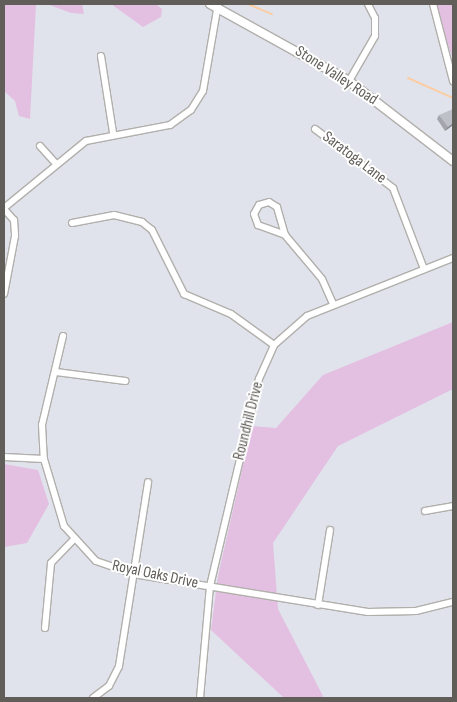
<!DOCTYPE html>
<html>
<head>
<meta charset="utf-8">
<style>
  body { margin:0 }
  #map { position:relative; width:457px; height:702px; overflow:hidden; background:#e1e3ec; font-family:"Sofia Sans Condensed",sans-serif }
  div>[style] { position:absolute }
  .green>* { inset:0; background:#e3bfe1 }
  .stream>* { height:2px; margin:-1px; padding:0 1px; transform-origin:1px; border-radius:1px; background:#facda4 }
  .roads { filter:drop-shadow(1px 0 #b1afab) drop-shadow(-1px 0 #b1afab) drop-shadow(0 1px #b1afab) drop-shadow(0 -1px #b1afab) }
  .minor>* { height:6px; margin:-3px; padding:0 3px; transform-origin:3px; border-radius:3px; background:#fff }
  .tertiary>* { height:8px; margin:-4px; padding:0 4px; transform-origin:4px; border-radius:4px; background:#fff }
  .wall>* { inset:0; background:#a3a5ab }
  .shaded-wall>* { inset:0; background:#85868b }
  .building>* { inset:0; background:#bec0c7 }
  span { translate:-50% -50%; white-space:nowrap; text-align:center; line-height:1.15; -webkit-text-stroke:4px #fff; paint-order:stroke }
  .street-label { font-size:16px; color:#615e5a }
  .frame { position:absolute; inset:0; border:5px solid #615e5a; pointer-events:none }
</style>
</head>
<body>
<div id="map">
  <div class="green">
    <i style="clip-path:polygon(4px 4px,36px 4px,30px 119px,19px 116px,15px 101px,4px 91px)"></i>
    <i style="clip-path:polygon(47px 4px,82px 4px,84px 14px,71px 13px)"></i>
    <i style="clip-path:polygon(111px 4px,156px 4px,162px 9px,161px 17px,143px 27px)"></i>
    <i style="clip-path:polygon(437px 4px,453px 4px,453px 59px,438px 17px)"></i>
    <i style="clip-path:polygon(453px 322px,453px 389px,338px 446px,273px 543px,278px 609px,324px 698px,284px 698px,211px 630px,218px 576px,252px 426px,276px 428px,323px 375px)"></i>
    <i style="clip-path:polygon(4px 464px,38px 470px,49px 504px,27px 543px,4px 547px)"></i>
  </div>
  <div class="stream">
    <i style="left:248px;top:4px;width:26px;rotate:23deg"></i>
    <i style="left:408px;top:78px;width:49px;rotate:24deg"></i>
  </div>
  <div class="roads">
    <div class="minor">
      <i style="left:433px;top:4px;width:80px;rotate:75.4deg"></i>
      <i style="left:101px;top:56px;width:78px;rotate:81.1deg"></i>
      <i style="left:349px;top:81px;width:52px;rotate:-60deg"></i>
      <i style="left:375px;top:36px;width:18px;rotate:-90deg"></i>
      <i style="left:375px;top:18px;width:16px;rotate:-117deg"></i>
      <i style="left:315px;top:129px;width:98px;rotate:37.1deg"></i>
      <i style="left:393px;top:188px;width:87px;rotate:69.1deg"></i>
      <i style="left:40px;top:146px;width:24px;rotate:48deg"></i>
      <i style="left:4px;top:208px;width:106px;rotate:-39.3deg"></i>
      <i style="left:86px;top:141px;width:86px;rotate:-10.8deg"></i>
      <i style="left:170px;top:125px;width:26px;rotate:-36deg"></i>
      <i style="left:191px;top:110px;width:22px;rotate:-58deg"></i>
      <i style="left:203px;top:91px;width:88px;rotate:-80.2deg"></i>
      <i style="left:4px;top:209px;width:15px;rotate:48deg"></i>
      <i style="left:14px;top:220px;width:16px;rotate:86deg"></i>
      <i style="left:15px;top:236px;width:59px;rotate:100.7deg"></i>
      <i style="left:72px;top:223px;width:43px;rotate:-10.8deg"></i>
      <i style="left:114px;top:215px;width:29px;rotate:14deg"></i>
      <i style="left:142px;top:222px;width:13px;rotate:39deg"></i>
      <i style="left:152px;top:230px;width:72px;rotate:63.4deg"></i>
      <i style="left:184px;top:294px;width:51px;rotate:23.1deg"></i>
      <i style="left:231px;top:314px;width:53px;rotate:35.8deg"></i>
      <i style="left:285px;top:235px;width:29px;rotate:-106deg"></i>
      <i style="left:277px;top:207px;width:9px;rotate:-148deg"></i>
      <i style="left:269px;top:202px;width:10px;rotate:163deg"></i>
      <i style="left:259px;top:205px;width:10px;rotate:119deg"></i>
      <i style="left:254px;top:214px;width:12px;rotate:70deg"></i>
      <i style="left:258px;top:225px;width:29px;rotate:20deg"></i>
      <i style="left:285px;top:235px;width:57px;rotate:49.9deg"></i>
      <i style="left:322px;top:279px;width:27px;rotate:66deg"></i>
      <i style="left:63px;top:336px;width:91px;rotate:103.3deg"></i>
      <i style="left:42px;top:425px;width:34px;rotate:87deg"></i>
      <i style="left:44px;top:459px;width:70px;rotate:73.4deg"></i>
      <i style="left:64px;top:526px;width:47px;rotate:47.6deg"></i>
      <i style="left:96px;top:561px;width:39px;rotate:19deg"></i>
      <i style="left:133px;top:574px;width:238px;rotate:9.2deg"></i>
      <i style="left:368px;top:612px;width:48px;rotate:-1.2deg"></i>
      <i style="left:416px;top:611px;width:38px;rotate:-14deg"></i>
      <i style="left:56px;top:372px;width:70px;rotate:7.4deg"></i>
      <i style="left:4px;top:457px;width:40px;rotate:2.9deg"></i>
      <i style="left:425px;top:511px;width:28px;rotate:-10deg"></i>
      <i style="left:318px;top:605px;width:76px;rotate:-80.9deg"></i>
      <i style="left:45px;top:628px;width:65px;rotate:-84.7deg"></i>
      <i style="left:51px;top:563px;width:32px;rotate:-46deg"></i>
      <i style="left:93px;top:698px;width:20px;rotate:-37deg"></i>
      <i style="left:109px;top:686px;width:22px;rotate:-63deg"></i>
      <i style="left:119px;top:666px;width:186px;rotate:-81deg"></i>
      <i style="left:200px;top:698px;width:112px;rotate:-84.9deg"></i>
      <i style="left:210px;top:586px;width:213px;rotate:-76.7deg"></i>
      <i style="left:259px;top:379px;width:37px;rotate:-66deg"></i>
      <i style="left:274px;top:345px;width:44px;rotate:-41.3deg"></i>
      <i style="left:307px;top:316px;width:157px;rotate:-21.7deg"></i>
    </div>
    <div class="tertiary">
      <i style="left:210px;top:4px;width:159px;rotate:29deg"></i>
      <i style="left:349px;top:81px;width:131px;rotate:37.6deg"></i>
    </div>
  </div>
  <div class="wall">
    <i style="clip-path:polygon(439px 115px,453px 125px,445px 131px,437px 119px)"></i>
  </div>
  <div class="shaded-wall">
    <i style="clip-path:polygon(453px 123px,453px 125px,445px 131px,448px 127px)"></i>
  </div>
  <div class="building">
    <i style="clip-path:polygon(453px 109px,453px 123px,448px 127px,439px 115px)"></i>
  </div>
  <div class="street-label">
    <span style="left:336px;top:76px;rotate:33deg">Stone Valley Road</span>
    <span style="left:354px;top:158px;rotate:37deg">Saratoga Lane</span>
    <span style="left:249px;top:421px;rotate:-76deg">Roundhill Drive</span>
    <span style="left:155px;top:575px;rotate:12deg">Royal Oaks Drive</span>
  </div>
  <div class="frame"></div>
</div>
</body>
</html>
